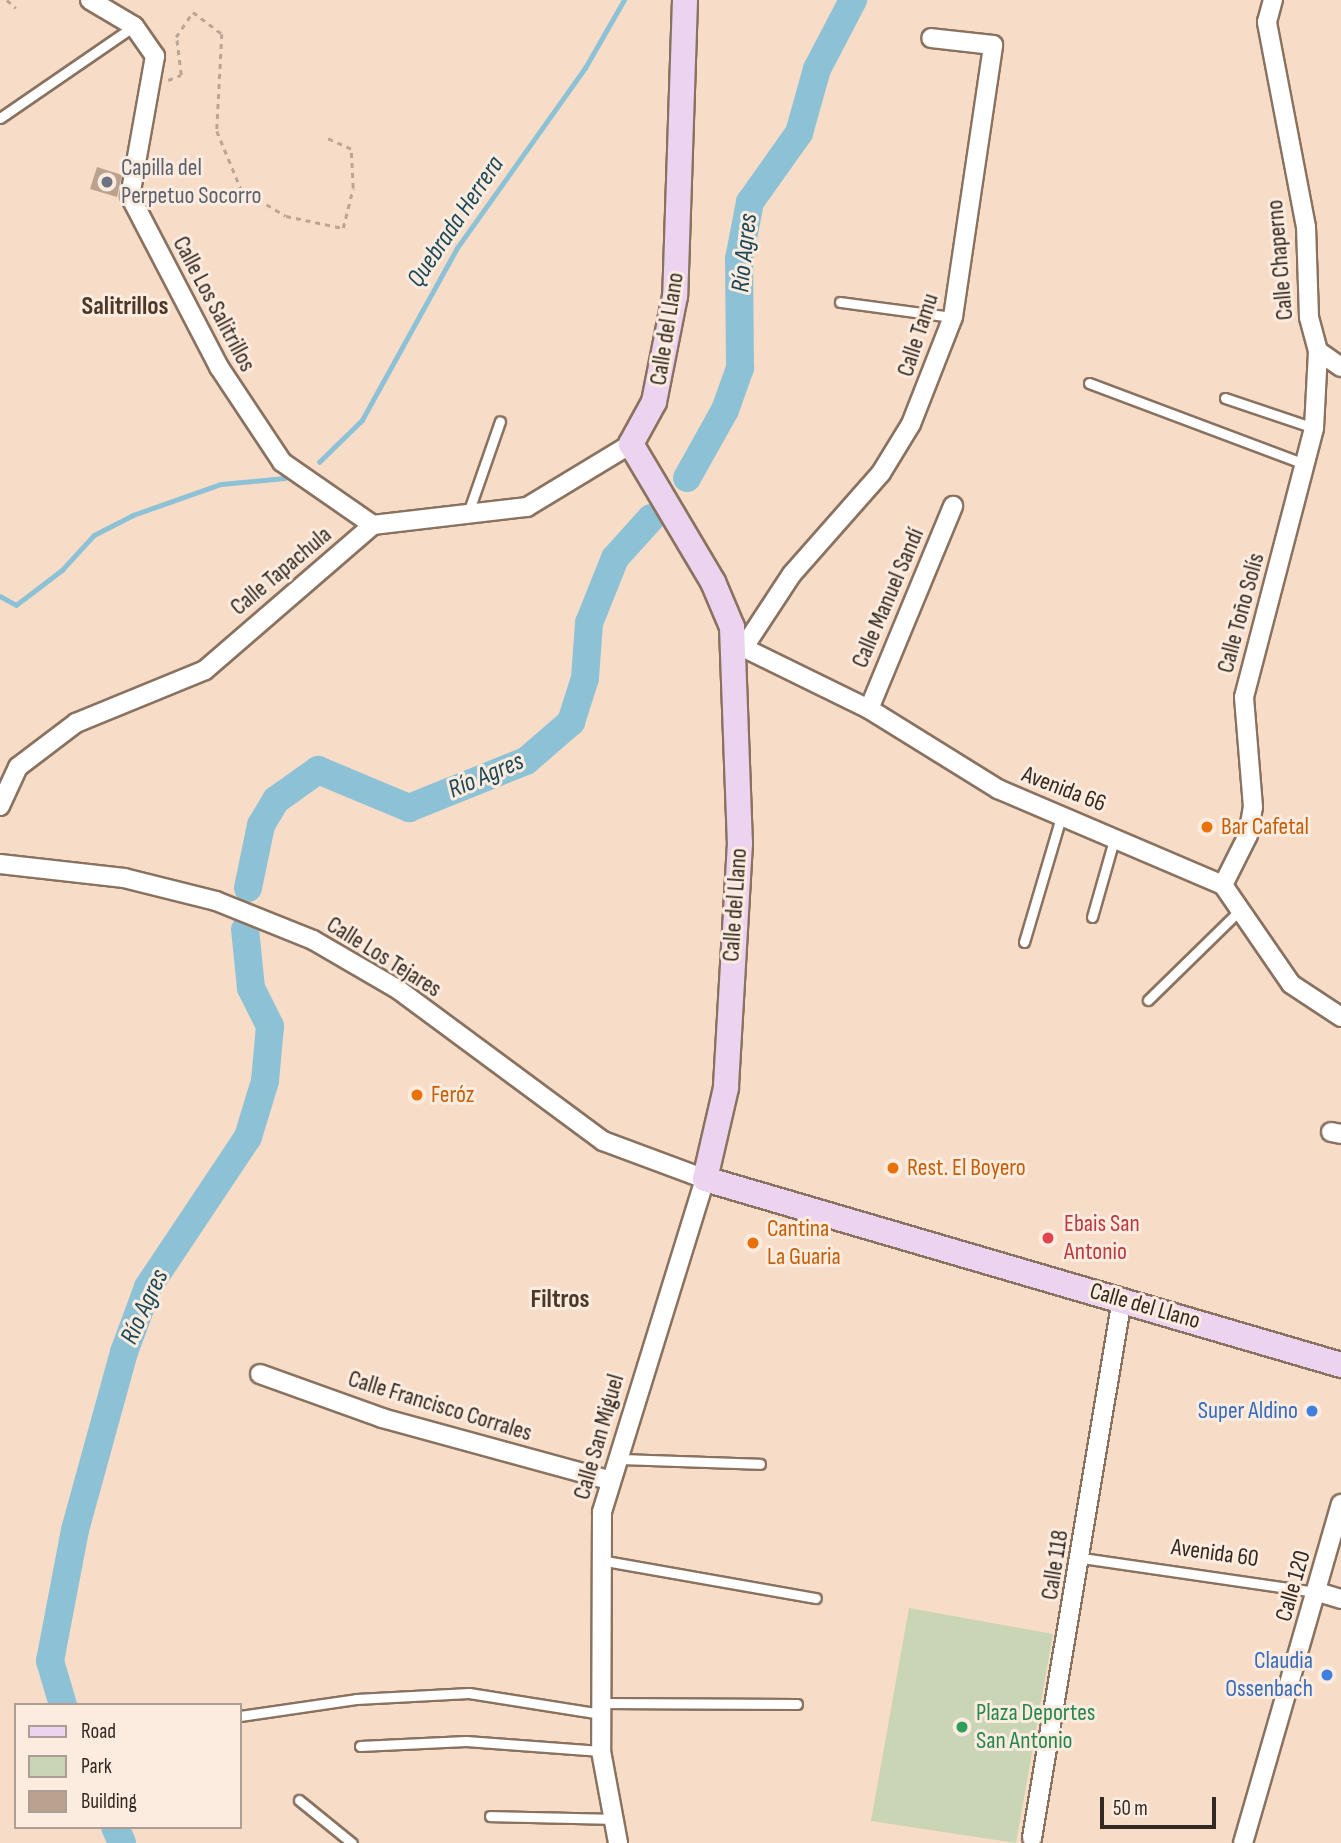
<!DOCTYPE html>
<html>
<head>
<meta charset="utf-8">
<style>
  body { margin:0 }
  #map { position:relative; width:1341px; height:1843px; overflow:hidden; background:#f7ddc8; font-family:"Sofia Sans Condensed",sans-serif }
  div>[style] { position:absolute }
  .green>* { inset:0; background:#c9d5b5 }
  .stream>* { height:4.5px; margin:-2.25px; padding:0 2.25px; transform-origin:2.25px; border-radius:2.25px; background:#8dc2d6 }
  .river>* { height:28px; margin:-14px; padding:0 14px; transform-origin:14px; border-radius:14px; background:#8dc2d6 }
  .building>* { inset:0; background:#bba28e }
  .path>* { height:2.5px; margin-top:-1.25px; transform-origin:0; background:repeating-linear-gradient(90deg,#bba695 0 5px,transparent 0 10px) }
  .roads { filter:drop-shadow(2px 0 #897260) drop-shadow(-2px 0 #897260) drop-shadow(0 2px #897260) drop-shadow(0 -2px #897260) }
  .service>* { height:9px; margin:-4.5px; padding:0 4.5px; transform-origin:4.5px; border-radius:4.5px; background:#fff }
  .minor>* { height:18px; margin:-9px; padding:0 9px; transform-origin:9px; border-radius:9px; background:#fff }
  .secondary>* { height:24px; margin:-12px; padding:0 12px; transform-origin:12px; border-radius:12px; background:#ecd4f0 }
  .dots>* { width:19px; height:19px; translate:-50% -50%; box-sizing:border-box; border:4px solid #fcece0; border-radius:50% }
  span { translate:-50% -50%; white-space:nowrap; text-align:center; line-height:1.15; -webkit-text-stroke:6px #fcece0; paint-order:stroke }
  .worship-label { font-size:24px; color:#5b616d }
  .left { translate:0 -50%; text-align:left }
  .street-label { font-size:24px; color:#332921 }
  .food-label { font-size:24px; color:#c56008 }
  .health-label { font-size:24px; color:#be3a42 }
  .shop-label { font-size:24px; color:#366cbe }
  .right { translate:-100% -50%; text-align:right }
  .leisure-label { font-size:24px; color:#27864d }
  .water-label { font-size:26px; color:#1c4958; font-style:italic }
  .neighbourhood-label { font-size:26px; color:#4d3827; font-weight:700 }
  .legend { position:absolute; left:14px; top:1703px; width:228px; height:126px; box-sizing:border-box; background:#fcece0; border:2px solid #ac9e94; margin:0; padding:9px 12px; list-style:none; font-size:21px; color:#332921 }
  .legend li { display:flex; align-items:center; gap:14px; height:35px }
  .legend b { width:35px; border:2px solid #ac9e94 }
  .scale { position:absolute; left:1100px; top:1797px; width:116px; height:32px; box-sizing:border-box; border:4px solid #332921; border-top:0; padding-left:9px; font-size:21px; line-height:24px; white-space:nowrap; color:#332921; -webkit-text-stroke:5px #fcece0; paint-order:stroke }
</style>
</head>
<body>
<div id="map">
  <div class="green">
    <i style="clip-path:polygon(909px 1608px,1053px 1634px,1016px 1843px,871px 1821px)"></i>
  </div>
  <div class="stream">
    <i style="left:319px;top:462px;width:60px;rotate:-44.3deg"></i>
    <i style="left:362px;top:420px;width:196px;rotate:-61.1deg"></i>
    <i style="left:457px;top:248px;width:221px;rotate:-54.6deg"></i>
    <i style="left:585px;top:68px;width:78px;rotate:-60.2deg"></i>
    <i style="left:0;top:596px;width:18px;rotate:29deg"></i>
    <i style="left:16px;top:605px;width:58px;rotate:-37.3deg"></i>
    <i style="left:62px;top:570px;width:47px;rotate:-47.6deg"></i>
    <i style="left:94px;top:535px;width:44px;rotate:-27.1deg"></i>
    <i style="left:133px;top:515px;width:93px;rotate:-19.4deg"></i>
    <i style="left:221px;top:484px;width:64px;rotate:-5.4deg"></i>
  </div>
  <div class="river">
    <i style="left:687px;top:478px;width:78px;rotate:-60.8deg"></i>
    <i style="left:725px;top:410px;width:45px;rotate:-70.3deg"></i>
    <i style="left:740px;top:368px;width:109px;rotate:-90.5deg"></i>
    <i style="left:739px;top:259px;width:58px;rotate:-79.1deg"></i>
    <i style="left:750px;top:202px;width:85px;rotate:-54.6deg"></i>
    <i style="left:799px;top:133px;width:66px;rotate:-74.3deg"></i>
    <i style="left:817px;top:69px;width:78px;rotate:-62.4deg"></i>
    <i style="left:248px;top:888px;width:64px;rotate:-78.3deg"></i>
    <i style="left:261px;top:825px;width:29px;rotate:-59deg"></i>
    <i style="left:276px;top:800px;width:52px;rotate:-35.5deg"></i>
    <i style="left:318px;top:770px;width:99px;rotate:22.7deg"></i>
    <i style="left:409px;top:808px;width:126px;rotate:-21.9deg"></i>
    <i style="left:526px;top:761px;width:60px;rotate:-40.9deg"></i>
    <i style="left:571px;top:722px;width:46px;rotate:-72.3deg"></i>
    <i style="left:585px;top:678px;width:55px;rotate:-85.8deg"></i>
    <i style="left:589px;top:623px;width:70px;rotate:-68.2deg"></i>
    <i style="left:615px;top:558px;width:54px;rotate:-48deg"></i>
    <i style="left:63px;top:1705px;width:46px;rotate:-106.5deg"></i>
    <i style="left:50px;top:1661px;width:133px;rotate:-79.2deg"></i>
    <i style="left:75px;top:1530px;width:185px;rotate:-74.6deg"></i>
    <i style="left:124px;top:1352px;width:69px;rotate:-69.7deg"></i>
    <i style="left:148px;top:1287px;width:180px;rotate:-56.3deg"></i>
    <i style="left:248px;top:1137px;width:59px;rotate:-73.1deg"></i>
    <i style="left:265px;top:1081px;width:55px;rotate:-84.8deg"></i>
    <i style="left:270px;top:1026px;width:42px;rotate:-116.6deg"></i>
    <i style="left:251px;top:988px;width:59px;rotate:-95.8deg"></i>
    <i style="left:115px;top:1827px;width:17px;rotate:66deg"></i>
  </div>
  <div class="building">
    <i style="clip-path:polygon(97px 167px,122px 175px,117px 197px,90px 189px)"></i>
  </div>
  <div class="path">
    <i style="left:7px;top:0;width:12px;rotate:42deg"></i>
    <i style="left:168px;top:80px;width:14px;rotate:-21deg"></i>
    <i style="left:181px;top:75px;width:38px;rotate:-97deg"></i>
    <i style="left:176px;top:37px;width:30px;rotate:-56deg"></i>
    <i style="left:193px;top:12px;width:36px;rotate:37deg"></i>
    <i style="left:222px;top:34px;width:97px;rotate:93deg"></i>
    <i style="left:217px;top:131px;width:63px;rotate:67.5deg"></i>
    <i style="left:241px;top:189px;width:52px;rotate:31deg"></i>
    <i style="left:286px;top:216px;width:58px;rotate:11.9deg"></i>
    <i style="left:343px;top:228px;width:41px;rotate:-76deg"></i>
    <i style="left:353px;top:188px;width:39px;rotate:-93deg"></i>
    <i style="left:351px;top:149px;width:30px;rotate:-156deg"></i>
  </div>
  <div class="roads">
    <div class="service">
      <i style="left:0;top:118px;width:163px;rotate:-34.5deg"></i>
      <i style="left:840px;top:302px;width:114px;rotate:7.6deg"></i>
      <i style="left:1089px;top:383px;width:231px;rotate:20.6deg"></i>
      <i style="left:1225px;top:398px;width:94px;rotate:18.6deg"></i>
      <i style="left:468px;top:513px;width:97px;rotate:-70.8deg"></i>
      <i style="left:1092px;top:917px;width:84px;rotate:-74.1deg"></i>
      <i style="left:1024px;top:942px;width:130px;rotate:-73.5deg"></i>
      <i style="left:1148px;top:1000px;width:129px;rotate:-44.4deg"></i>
      <i style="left:618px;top:1459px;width:142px;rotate:2deg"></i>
      <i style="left:1082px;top:1558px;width:236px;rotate:8.3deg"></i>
      <i style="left:600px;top:1560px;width:219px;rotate:10deg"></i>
      <i style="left:601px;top:1703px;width:196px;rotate:0.3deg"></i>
      <i style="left:240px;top:1716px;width:117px;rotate:-8.3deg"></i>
      <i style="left:356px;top:1699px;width:113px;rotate:-3deg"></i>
      <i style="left:469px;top:1693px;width:134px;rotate:9deg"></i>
      <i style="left:360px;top:1746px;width:106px;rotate:-2.7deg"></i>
      <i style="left:466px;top:1741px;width:135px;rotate:4.2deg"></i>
      <i style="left:299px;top:1800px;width:68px;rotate:39.1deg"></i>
      <i style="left:490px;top:1816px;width:123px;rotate:1.4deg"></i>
    </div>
    <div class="minor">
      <i style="left:90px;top:0;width:51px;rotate:30.6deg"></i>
      <i style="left:134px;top:26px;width:37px;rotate:55deg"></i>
      <i style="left:155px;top:56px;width:142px;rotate:100.1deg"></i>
      <i style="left:130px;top:196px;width:193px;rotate:62.5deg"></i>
      <i style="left:219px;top:367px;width:114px;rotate:56.4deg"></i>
      <i style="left:282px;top:462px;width:111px;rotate:34.7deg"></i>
      <i style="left:1318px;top:351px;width:28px;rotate:35deg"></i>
      <i style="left:734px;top:643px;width:150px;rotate:26.1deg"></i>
      <i style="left:869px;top:709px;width:152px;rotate:31.8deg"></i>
      <i style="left:998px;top:789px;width:245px;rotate:23.1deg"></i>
      <i style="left:1223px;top:885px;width:120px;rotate:55.5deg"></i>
      <i style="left:1291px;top:984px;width:60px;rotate:33.4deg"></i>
      <i style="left:744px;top:647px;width:87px;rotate:-56.7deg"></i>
      <i style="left:792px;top:574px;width:135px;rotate:-48.6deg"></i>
      <i style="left:881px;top:473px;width:57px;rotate:-58.5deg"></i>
      <i style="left:911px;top:424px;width:115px;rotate:-68.6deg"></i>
      <i style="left:953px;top:317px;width:275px;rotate:-81.6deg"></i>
      <i style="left:993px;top:45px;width:62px;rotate:-173.6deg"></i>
      <i style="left:869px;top:709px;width:220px;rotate:-67.5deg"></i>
      <i style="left:0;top:806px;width:43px;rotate:-65.2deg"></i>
      <i style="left:18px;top:767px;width:73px;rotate:-37.2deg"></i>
      <i style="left:76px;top:723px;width:139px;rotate:-22.3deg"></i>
      <i style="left:205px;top:670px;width:222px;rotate:-40.8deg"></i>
      <i style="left:373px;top:525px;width:155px;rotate:-6.7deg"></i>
      <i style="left:527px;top:507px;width:122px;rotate:-31.2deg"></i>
      <i style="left:0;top:864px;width:125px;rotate:6.4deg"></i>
      <i style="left:124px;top:878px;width:95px;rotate:14deg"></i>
      <i style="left:216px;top:901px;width:105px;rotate:21.9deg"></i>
      <i style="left:313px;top:940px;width:99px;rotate:30.2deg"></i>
      <i style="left:399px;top:990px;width:254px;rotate:36.5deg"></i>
      <i style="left:603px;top:1141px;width:109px;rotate:20.4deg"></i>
      <i style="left:705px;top:1179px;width:349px;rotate:107.2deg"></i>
      <i style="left:602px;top:1512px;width:239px;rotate:90.2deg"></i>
      <i style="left:601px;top:1751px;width:94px;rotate:79.5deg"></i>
      <i style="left:1223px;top:885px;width:56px;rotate:-63.4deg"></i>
      <i style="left:1248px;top:835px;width:28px;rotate:-80deg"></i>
      <i style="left:1253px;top:807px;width:110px;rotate:-94.7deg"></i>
      <i style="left:1244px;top:697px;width:278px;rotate:-75.4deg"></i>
      <i style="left:1314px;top:428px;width:77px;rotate:-87deg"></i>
      <i style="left:1318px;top:351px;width:35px;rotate:-105deg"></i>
      <i style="left:1309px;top:317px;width:90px;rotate:-91.9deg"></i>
      <i style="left:1306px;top:227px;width:209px;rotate:-100.8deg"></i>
      <i style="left:1267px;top:22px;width:23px;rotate:-75deg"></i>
      <i style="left:1331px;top:1132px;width:10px;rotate:11deg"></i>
      <i style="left:260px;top:1374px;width:130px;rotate:19.8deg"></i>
      <i style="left:382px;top:1418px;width:234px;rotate:15.3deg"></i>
      <i style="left:1318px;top:1592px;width:24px;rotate:17deg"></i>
      <i style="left:1032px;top:1838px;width:546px;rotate:-80.52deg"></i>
      <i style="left:1243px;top:1843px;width:353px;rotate:-73.9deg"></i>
    </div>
    <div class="secondary">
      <i style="left:685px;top:0;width:296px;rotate:91.9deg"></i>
      <i style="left:675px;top:296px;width:108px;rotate:101.2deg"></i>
      <i style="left:654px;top:402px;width:48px;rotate:118.7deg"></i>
      <i style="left:631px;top:444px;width:161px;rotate:59.3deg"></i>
      <i style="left:713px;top:582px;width:49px;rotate:67.1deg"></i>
      <i style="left:732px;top:627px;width:216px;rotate:87.9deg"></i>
      <i style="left:740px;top:843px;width:245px;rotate:93.3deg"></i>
      <i style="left:726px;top:1088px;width:93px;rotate:103deg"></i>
      <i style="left:705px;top:1179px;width:663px;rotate:16.3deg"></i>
    </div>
  </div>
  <div class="dots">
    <i style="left:107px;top:182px;background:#6b7280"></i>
    <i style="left:1207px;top:827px;background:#e8710a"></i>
    <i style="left:417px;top:1095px;background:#e8710a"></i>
    <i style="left:893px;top:1168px;background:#e8710a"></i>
    <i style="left:1048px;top:1238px;background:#e0444e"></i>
    <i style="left:753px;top:1243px;background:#e8710a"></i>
    <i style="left:1312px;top:1411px;background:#3f7fe0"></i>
    <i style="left:1327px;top:1675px;background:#3f7fe0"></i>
    <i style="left:962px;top:1727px;background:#2e9e5b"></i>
  </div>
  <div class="worship-label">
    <span class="left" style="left:121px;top:182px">Capilla del<br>Perpetuo Socorro</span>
  </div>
  <div class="street-label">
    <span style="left:1280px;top:260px;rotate:-95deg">Calle Chaperno</span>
    <span style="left:214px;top:304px;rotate:62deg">Calle Los Salitrillos</span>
    <span style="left:667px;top:329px;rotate:-81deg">Calle del Llano</span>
    <span style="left:918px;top:335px;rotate:-72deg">Calle Tamu</span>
    <span style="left:281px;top:571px;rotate:-40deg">Calle Tapachula</span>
    <span style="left:888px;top:598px;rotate:-67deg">Calle Manuel Sandí</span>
    <span style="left:1241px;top:613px;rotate:-75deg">Calle Toño Solís</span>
    <span style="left:1064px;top:789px;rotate:21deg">Avenida 66</span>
    <span style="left:735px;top:905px;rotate:-86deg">Calle del Llano</span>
    <span style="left:384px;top:957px;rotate:32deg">Calle Los Tejares</span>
    <span style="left:1145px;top:1306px;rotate:16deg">Calle del Llano</span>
    <span style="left:440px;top:1406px;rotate:17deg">Calle Francisco Corrales</span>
    <span style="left:599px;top:1437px;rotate:-74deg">Calle San Miguel</span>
    <span style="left:1215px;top:1553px;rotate:8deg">Avenida 60</span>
    <span style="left:1055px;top:1565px;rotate:-81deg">Calle 118</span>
    <span style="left:1293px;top:1586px;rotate:-74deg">Calle 120</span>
  </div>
  <div class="food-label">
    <span class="left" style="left:1221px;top:827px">Bar Cafetal</span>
    <span class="left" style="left:431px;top:1095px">Feróz</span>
    <span class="left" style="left:907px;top:1168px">Rest. El Boyero</span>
    <span class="left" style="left:767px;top:1243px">Cantina<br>La Guaria</span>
  </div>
  <div class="health-label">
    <span class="left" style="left:1064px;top:1238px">Ebais San<br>Antonio</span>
  </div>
  <div class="shop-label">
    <span class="right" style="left:1298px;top:1411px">Super Aldino</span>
    <span class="right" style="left:1313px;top:1675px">Claudia<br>Ossenbach</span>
  </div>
  <div class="leisure-label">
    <span class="left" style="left:976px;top:1727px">Plaza Deportes<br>San Antonio</span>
  </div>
  <div class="water-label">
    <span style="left:456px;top:222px;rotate:-56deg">Quebrada Herrera</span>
    <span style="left:745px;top:253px;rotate:-84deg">Río Agres</span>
    <span style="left:486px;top:776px;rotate:-23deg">Río Agres</span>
    <span style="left:145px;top:1307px;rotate:-65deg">Río Agres</span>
  </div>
  <div class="neighbourhood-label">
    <span style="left:125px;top:307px">Salitrillos</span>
    <span style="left:560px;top:1300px">Filtros</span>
  </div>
  <ul class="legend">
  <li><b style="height:9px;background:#ecd4f0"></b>Road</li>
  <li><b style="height:19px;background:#c9d5b5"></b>Park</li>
  <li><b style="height:19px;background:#bba28e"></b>Building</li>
  </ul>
  <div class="scale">50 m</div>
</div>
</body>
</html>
